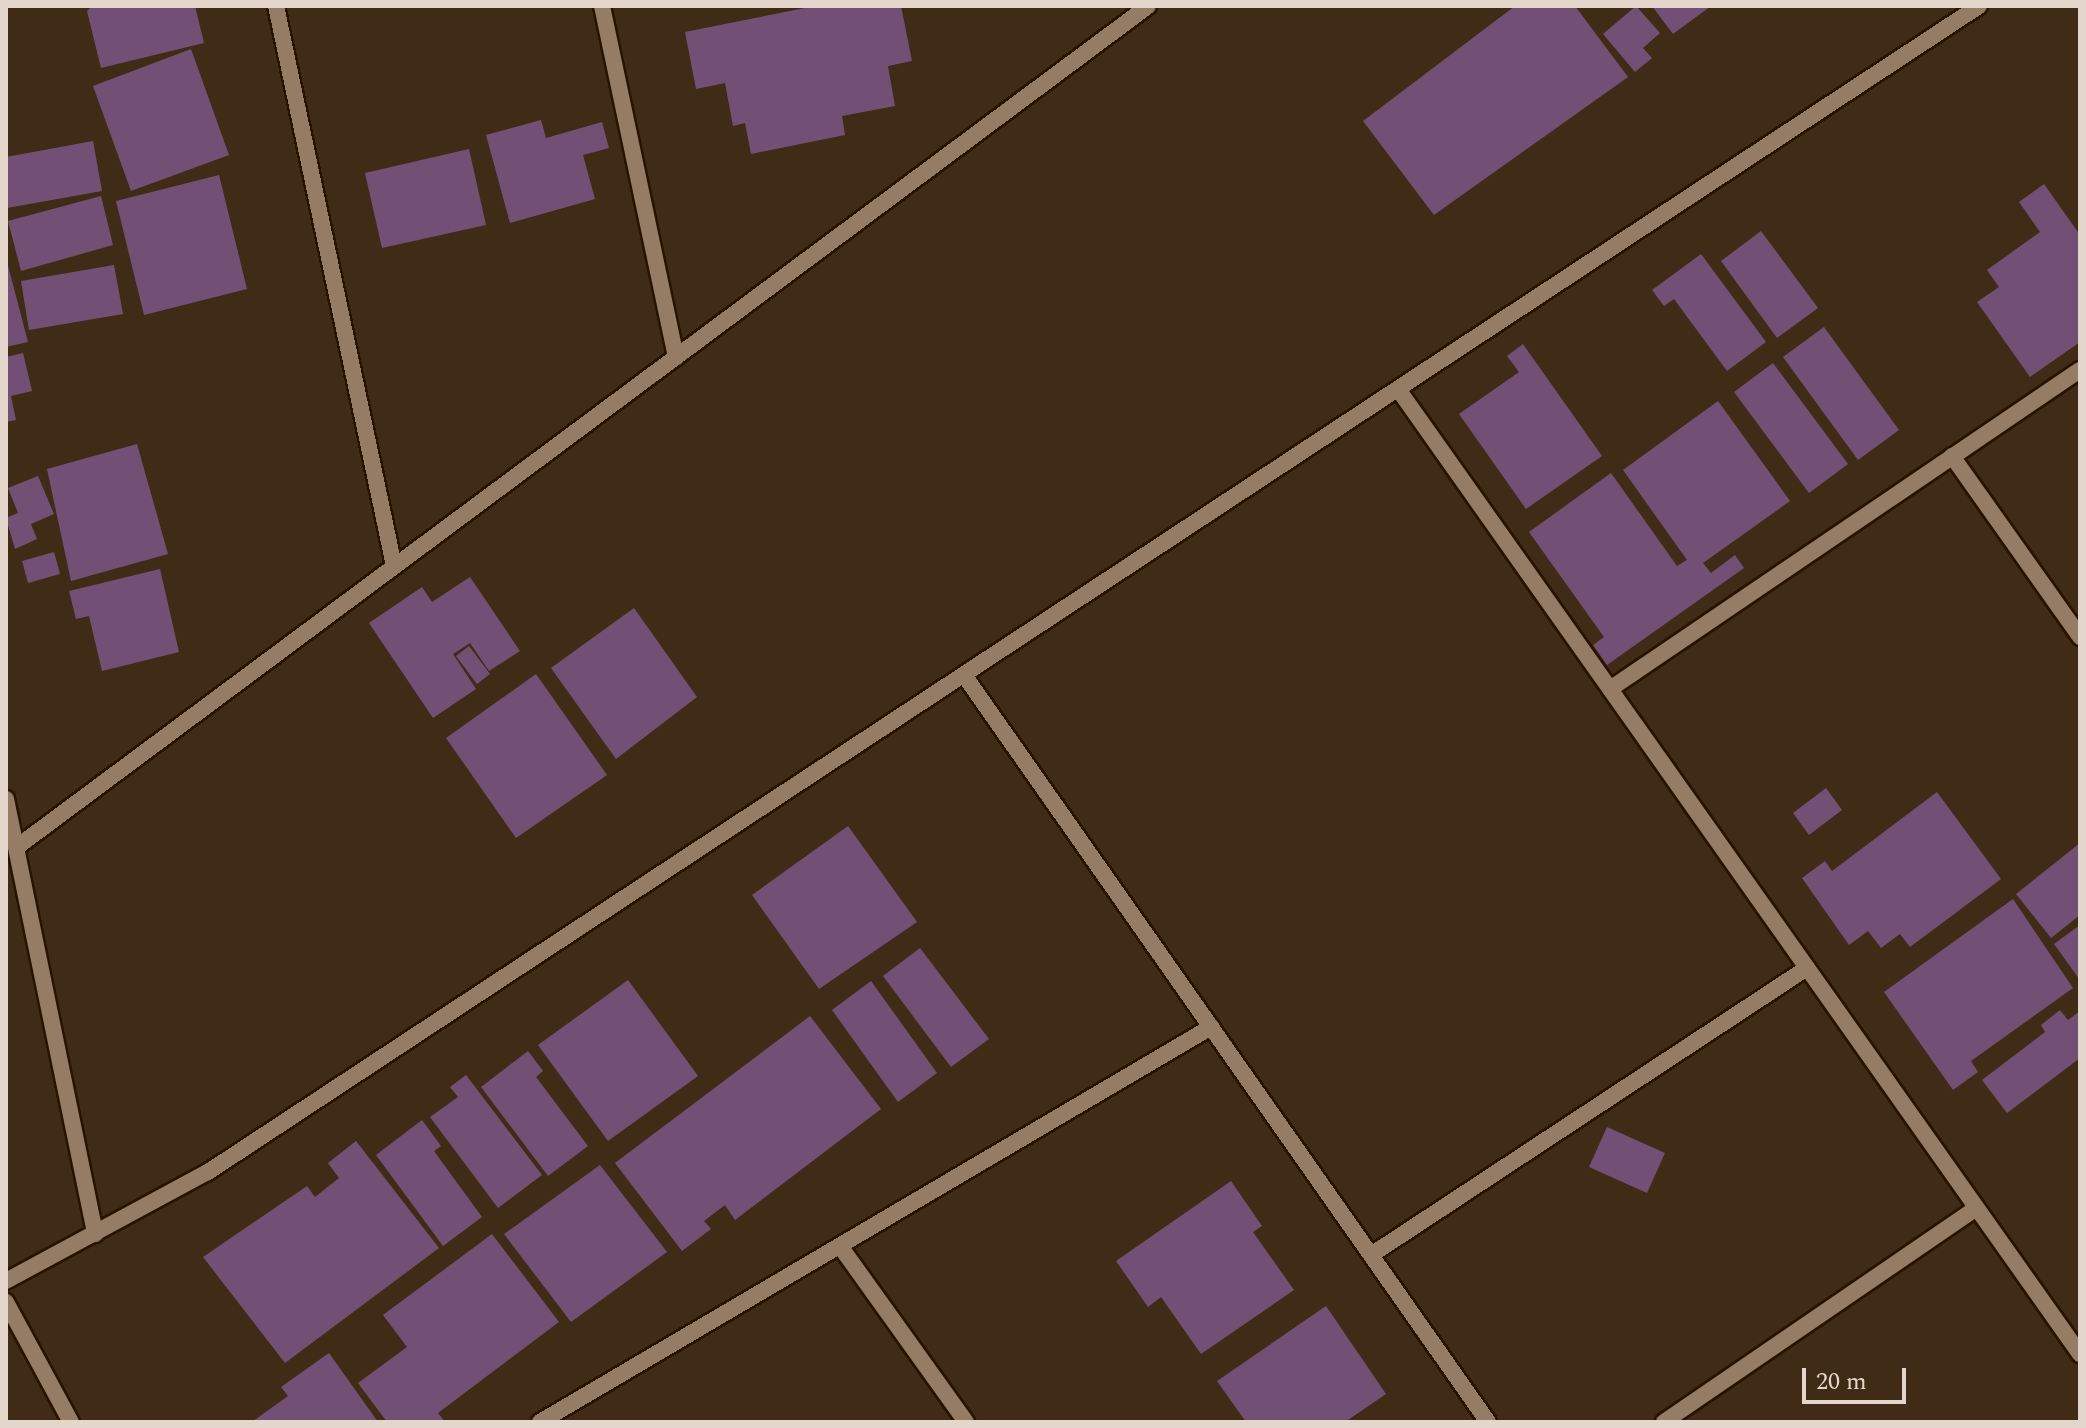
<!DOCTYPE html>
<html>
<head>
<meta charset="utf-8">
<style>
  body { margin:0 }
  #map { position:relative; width:2086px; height:1428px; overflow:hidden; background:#402c16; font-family:Spectral,serif }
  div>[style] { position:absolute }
  .building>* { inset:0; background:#725076 }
  .roads { filter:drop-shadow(2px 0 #261300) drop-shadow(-2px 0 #261300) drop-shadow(0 2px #261300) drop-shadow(0 -2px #261300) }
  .minor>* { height:16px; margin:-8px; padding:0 8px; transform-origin:8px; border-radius:8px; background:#957c65 }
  span { translate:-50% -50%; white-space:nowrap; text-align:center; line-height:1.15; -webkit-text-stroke:8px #402c16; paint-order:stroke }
  .frame { position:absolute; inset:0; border:8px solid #e4d6ca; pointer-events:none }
  .scale { position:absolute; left:1802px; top:1368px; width:104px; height:36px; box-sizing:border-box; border:4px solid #e4d6ca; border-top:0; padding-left:10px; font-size:24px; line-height:28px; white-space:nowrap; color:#e4d6ca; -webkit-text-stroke:6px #402c16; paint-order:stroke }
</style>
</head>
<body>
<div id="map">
  <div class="building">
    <i style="clip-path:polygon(92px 6px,195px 6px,204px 43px,101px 68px,87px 11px)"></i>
    <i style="clip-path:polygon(815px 6px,901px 6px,912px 61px,888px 66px,895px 106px,842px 116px,845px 135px,751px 154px,745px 123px,733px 126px,725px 83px,696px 89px,685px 32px)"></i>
    <i style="clip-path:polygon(1515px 6px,1575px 6px,1628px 77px,1434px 215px,1363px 121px)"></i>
    <i style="clip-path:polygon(1636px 6px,1660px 33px,1643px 48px,1652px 58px,1635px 72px,1603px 34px)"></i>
    <i style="clip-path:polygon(1652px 6px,1711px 6px,1673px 34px)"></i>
    <i style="clip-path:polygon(191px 49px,229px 155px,131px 191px,93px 86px)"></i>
    <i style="clip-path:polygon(541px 120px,546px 138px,602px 122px,609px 148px,583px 155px,595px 199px,510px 223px,486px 135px)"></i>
    <i style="clip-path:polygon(93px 141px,102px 191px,7px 208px,6px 157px)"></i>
    <i style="clip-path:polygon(469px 149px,486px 225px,382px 248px,365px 173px)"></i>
    <i style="clip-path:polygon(219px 175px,247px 289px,144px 315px,116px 201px)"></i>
    <i style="clip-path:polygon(2044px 184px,2080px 235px,2080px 342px,2030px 377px,1977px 302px,1999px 287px,1987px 270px,2040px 232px,2019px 202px)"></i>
    <i style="clip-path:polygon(101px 196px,113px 245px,21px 271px,8px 221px)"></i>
    <i style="clip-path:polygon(1761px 231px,1818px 308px,1777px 338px,1721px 261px)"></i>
    <i style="clip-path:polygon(1701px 254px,1766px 342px,1727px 371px,1674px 299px,1664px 306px,1652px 290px)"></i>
    <i style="clip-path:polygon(6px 258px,28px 342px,6px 347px)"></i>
    <i style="clip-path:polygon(114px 265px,123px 314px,29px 330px,21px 281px)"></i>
    <i style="clip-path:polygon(1824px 327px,1899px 430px,1858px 460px,1783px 357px)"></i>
    <i style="clip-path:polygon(1523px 344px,1602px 456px,1526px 509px,1459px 414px,1519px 372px,1507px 356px)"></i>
    <i style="clip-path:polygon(23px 353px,32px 391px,11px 396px,16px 420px,6px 422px,6px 357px)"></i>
    <i style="clip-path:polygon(1773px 363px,1848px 464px,1809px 493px,1734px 392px)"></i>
    <i style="clip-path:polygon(1718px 401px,1790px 501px,1703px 563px,1711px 573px,1735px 555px,1744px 568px,1607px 665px,1593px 645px,1604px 637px,1529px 532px,1611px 473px,1677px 566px,1687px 560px,1623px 470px)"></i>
    <i style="clip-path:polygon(137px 444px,168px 554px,71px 581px,47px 469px)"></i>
    <i style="clip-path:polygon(38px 476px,54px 514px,31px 524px,37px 539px,15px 549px,6px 518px,18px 513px,8px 488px)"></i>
    <i style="clip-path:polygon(54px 552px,60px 574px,28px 583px,22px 561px)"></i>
    <i style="clip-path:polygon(160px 569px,179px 652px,102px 671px,89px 616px,76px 619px,69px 591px)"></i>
    <i style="clip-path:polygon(470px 577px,520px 651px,489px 671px,470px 643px,453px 654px,476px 689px,433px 718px,369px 623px,422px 587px,432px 602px)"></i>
    <i style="clip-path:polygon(634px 608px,697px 697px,616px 759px,551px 668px)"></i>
    <i style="clip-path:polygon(469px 646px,490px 674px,477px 684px,456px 656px)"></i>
    <i style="clip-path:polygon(536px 674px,607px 775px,516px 838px,446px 738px)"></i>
    <i style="clip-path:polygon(1826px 788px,1842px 810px,1809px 835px,1793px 813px)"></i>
    <i style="clip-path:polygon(1937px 792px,2001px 879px,1910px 947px,1900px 934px,1881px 948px,1868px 931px,1849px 945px,1802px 878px,1825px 861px,1832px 871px)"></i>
    <i style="clip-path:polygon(848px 826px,917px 922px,819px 989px,752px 895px)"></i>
    <i style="clip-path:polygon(2080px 843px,2080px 915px,2051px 938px,2016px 894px)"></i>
    <i style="clip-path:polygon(2013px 899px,2073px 988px,1971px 1061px,1978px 1072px,1953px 1090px,1884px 992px)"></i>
    <i style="clip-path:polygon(2080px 925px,2080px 980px,2054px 944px)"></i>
    <i style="clip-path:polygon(920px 948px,989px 1039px,951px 1067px,883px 976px)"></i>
    <i style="clip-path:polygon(628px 980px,698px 1076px,608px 1141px,538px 1045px)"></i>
    <i style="clip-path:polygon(871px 981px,937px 1073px,898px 1102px,832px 1010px)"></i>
    <i style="clip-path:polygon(2060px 1010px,2068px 1020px,2080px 1011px,2080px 1058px,2007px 1113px,1982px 1080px,2045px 1032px,2041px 1025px)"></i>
    <i style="clip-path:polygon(810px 1016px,881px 1109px,735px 1220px,725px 1205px,704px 1221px,711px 1229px,682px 1251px,615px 1163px)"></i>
    <i style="clip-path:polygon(528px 1051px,543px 1071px,536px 1077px,588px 1146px,548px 1176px,481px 1087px)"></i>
    <i style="clip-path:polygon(466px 1075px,542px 1175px,498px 1208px,430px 1117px,458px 1097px,450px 1087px)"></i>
    <i style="clip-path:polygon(422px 1120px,441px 1146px,434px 1151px,482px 1217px,443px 1246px,376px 1155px)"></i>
    <i style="clip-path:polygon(1607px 1127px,1665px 1153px,1647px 1193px,1589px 1167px)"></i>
    <i style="clip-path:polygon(356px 1141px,439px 1248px,285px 1363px,203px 1257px,307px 1186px,315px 1197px,339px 1178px,328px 1163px)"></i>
    <i style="clip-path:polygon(600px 1165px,667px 1252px,571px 1322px,504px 1234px)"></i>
    <i style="clip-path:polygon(1231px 1181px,1262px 1226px,1253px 1232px,1294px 1290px,1201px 1354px,1161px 1297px,1148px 1307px,1116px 1261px)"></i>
    <i style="clip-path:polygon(492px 1234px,559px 1322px,438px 1413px,445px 1422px,387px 1422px,358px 1383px,407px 1347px,383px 1315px)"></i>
    <i style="clip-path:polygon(1326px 1306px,1386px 1394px,1345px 1422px,1246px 1422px,1217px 1381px)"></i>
    <i style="clip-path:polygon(329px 1353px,378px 1422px,252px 1422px,288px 1396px,281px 1387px)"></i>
  </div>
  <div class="roads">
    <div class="minor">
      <i style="left:276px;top:6px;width:572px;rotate:78.1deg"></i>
      <i style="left:602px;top:6px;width:359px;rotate:78.1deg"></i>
      <i style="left:1398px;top:389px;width:1182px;rotate:54.75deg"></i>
      <i style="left:1952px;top:456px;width:222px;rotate:54.7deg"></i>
      <i style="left:964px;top:675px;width:912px;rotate:54.95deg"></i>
      <i style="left:1610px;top:689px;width:568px;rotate:-34.17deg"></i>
      <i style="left:6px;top:799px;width:444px;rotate:78.4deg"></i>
      <i style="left:17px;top:847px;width:1409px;rotate:-36.63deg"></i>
      <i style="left:840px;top:1246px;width:216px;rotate:54.4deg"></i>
      <i style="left:1371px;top:1255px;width:522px;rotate:-33.36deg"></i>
      <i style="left:6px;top:1281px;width:230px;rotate:-28.4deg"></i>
      <i style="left:208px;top:1172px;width:2120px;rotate:-33.36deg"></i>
      <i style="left:6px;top:1302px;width:136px;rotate:61.6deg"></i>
      <i style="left:540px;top:1422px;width:779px;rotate:-30.48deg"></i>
      <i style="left:1664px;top:1422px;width:378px;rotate:-34.4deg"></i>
    </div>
  </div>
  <div class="frame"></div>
  <div class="scale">20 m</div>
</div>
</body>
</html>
